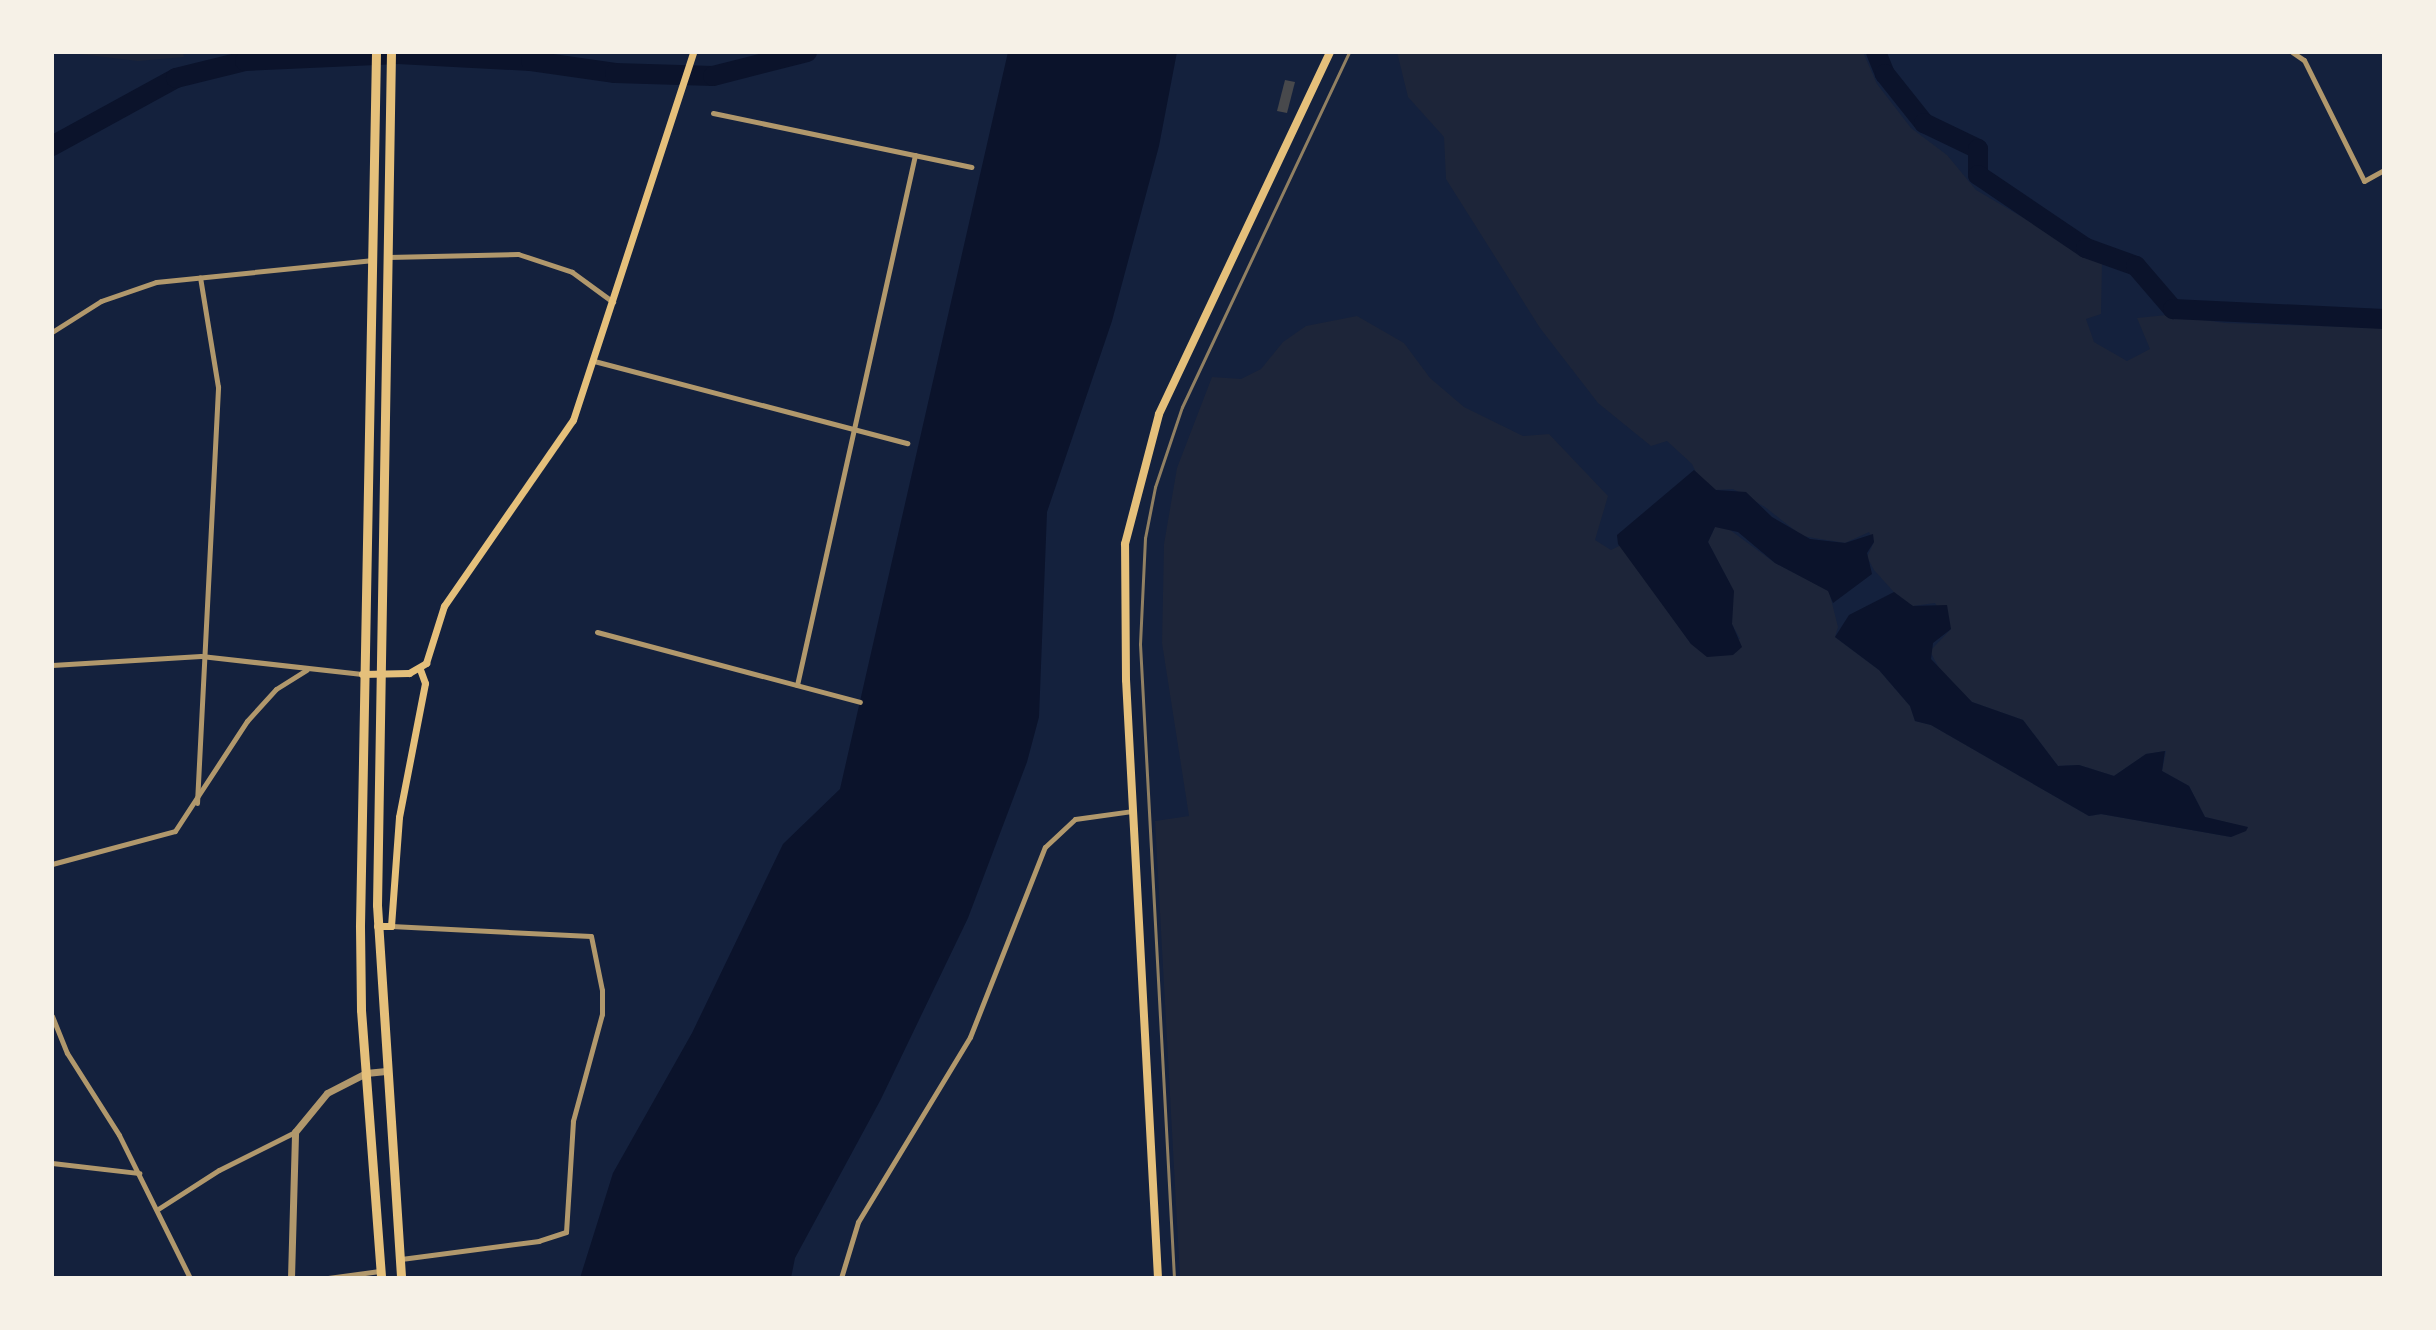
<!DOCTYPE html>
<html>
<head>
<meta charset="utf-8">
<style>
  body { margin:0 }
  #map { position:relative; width:2436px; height:1330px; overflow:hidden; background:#14213d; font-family:Roboto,sans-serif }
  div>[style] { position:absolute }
  .green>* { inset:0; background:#1d2539 }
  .water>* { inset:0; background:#0b132b }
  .river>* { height:20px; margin:-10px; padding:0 10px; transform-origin:10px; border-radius:10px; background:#0b132b }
  .building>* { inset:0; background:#48494c }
  .minor>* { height:5px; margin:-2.5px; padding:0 2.5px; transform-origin:2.5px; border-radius:2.5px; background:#b1986c }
  .tertiary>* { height:7px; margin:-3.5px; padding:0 3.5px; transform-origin:3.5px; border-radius:3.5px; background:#b1986c }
  .secondary>* { height:7px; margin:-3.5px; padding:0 3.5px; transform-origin:3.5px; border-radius:3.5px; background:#e5c07b }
  .primary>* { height:8px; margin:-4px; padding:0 4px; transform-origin:4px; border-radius:4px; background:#e5c07b }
  .trunk>* { height:9px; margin:-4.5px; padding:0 4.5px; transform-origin:4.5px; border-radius:4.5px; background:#e5c07b }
  .rail>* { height:3px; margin:-1.5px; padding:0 1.5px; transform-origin:1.5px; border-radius:1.5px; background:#918062 }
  span { translate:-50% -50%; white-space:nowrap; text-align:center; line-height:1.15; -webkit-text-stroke:6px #f6f1e7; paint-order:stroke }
  .frame { position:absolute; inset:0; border:54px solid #f6f1e7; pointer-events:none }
</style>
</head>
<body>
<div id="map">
  <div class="green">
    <i style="clip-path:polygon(62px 52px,183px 52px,184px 57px,138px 61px)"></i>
    <i style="clip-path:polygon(1397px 52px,1863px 52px,1877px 84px,1911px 128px,1947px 155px,1976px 190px,2102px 264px,2101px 314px,2086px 319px,2094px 342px,2127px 361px,2150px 349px,2137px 318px,2167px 315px,2225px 323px,2384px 328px,2384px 1278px,1180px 1278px,1155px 821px,1189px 816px,1162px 643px,1164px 544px,1177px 468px,1212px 377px,1241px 379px,1261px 369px,1283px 342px,1306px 326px,1357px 316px,1404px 343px,1430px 378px,1464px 407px,1523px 436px,1549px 434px,1608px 496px,1595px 540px,1611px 550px,1621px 545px,1691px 644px,1740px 639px,1732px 624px,1730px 584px,1708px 542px,1715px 527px,1726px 527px,1775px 563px,1829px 591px,1838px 627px,1835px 637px,1879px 670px,1910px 706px,1915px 721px,1931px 725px,2089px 816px,2101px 814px,2231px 837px,2248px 828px,2205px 817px,2189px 786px,2162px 771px,2166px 751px,2146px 754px,2114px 776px,2079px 765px,2058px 766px,2023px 720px,1972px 702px,1945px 680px,1930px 651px,1951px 629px,1935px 603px,1913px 606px,1901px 600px,1874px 570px,1867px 557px,1874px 542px,1869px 532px,1845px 543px,1802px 536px,1765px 507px,1733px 489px,1716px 490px,1700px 481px,1692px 464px,1667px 441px,1651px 446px,1598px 403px,1540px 328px,1446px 179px,1444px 137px,1408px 97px)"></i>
  </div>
  <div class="water">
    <i style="clip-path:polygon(1008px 52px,1177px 52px,1159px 146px,1112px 321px,1047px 512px,1039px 717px,1027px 762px,968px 918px,881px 1099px,795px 1258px,791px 1278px,580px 1278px,613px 1173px,692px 1033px,783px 844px,840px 789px)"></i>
    <i style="clip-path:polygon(1694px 470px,1716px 490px,1746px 492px,1772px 517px,1810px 539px,1845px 543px,1873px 534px,1874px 542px,1867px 553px,1872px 574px,1833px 603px,1828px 591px,1775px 563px,1738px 532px,1715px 527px,1708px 542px,1734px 591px,1732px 624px,1742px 647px,1733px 655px,1707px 657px,1691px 644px,1618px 544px,1617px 535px)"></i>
    <i style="clip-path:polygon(1894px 592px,1913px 606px,1947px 605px,1951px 629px,1933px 643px,1931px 659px,1972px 702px,2023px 720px,2058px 766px,2079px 765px,2114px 776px,2146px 754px,2165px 751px,2162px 771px,2189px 786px,2205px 817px,2248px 827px,2246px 831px,2231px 837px,2101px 814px,2089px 816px,1931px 725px,1915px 721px,1910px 706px,1879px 670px,1835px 637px,1849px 615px)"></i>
  </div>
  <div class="river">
    <i style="left:1876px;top:52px;width:24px;rotate:68deg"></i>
    <i style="left:1885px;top:74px;width:63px;rotate:51.5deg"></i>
    <i style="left:1924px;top:123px;width:60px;rotate:25.7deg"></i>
    <i style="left:1978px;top:149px;width:26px;rotate:90deg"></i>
    <i style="left:1978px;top:175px;width:130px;rotate:34.1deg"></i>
    <i style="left:2086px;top:248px;width:53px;rotate:19.8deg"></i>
    <i style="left:2136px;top:266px;width:57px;rotate:49.3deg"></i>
    <i style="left:2173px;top:309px;width:211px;rotate:2.7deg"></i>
    <i style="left:52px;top:146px;width:141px;rotate:-28.7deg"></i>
    <i style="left:176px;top:78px;width:71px;rotate:-13.8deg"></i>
    <i style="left:245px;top:61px;width:153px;rotate:-2.6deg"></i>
    <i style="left:398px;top:54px;width:133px;rotate:3deg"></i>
    <i style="left:531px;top:61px;width:85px;rotate:8.1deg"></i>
    <i style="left:615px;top:73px;width:98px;rotate:1.8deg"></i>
    <i style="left:713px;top:76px;width:97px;rotate:-14.3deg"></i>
  </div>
  <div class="building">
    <i style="clip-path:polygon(1285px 80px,1295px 82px,1287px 113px,1277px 111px)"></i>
  </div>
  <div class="minor">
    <i style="left:2292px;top:52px;width:14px;rotate:34deg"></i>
    <i style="left:2304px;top:60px;width:135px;rotate:63.6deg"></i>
    <i style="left:2364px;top:181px;width:23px;rotate:-29deg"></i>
    <i style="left:713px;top:113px;width:264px;rotate:11.8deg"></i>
    <i style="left:388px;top:257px;width:130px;rotate:-1.3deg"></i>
    <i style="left:518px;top:254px;width:57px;rotate:18.4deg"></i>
    <i style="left:572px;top:272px;width:51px;rotate:36.2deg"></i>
    <i style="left:52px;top:332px;width:58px;rotate:-32.3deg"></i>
    <i style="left:101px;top:301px;width:58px;rotate:-19.1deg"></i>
    <i style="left:156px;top:282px;width:216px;rotate:-5.8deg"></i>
    <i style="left:594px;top:361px;width:324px;rotate:14.7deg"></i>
    <i style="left:597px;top:632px;width:272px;rotate:14.9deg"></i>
    <i style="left:52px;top:665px;width:149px;rotate:-3.5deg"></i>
    <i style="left:201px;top:656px;width:162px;rotate:6.4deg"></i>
    <i style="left:797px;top:685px;width:543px;rotate:-77.45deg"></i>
    <i style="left:197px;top:803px;width:417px;rotate:-87.1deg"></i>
    <i style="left:218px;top:387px;width:111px;rotate:-99.3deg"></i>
    <i style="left:52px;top:864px;width:127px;rotate:-15deg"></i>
    <i style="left:175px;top:831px;width:131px;rotate:-56.8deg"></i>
    <i style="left:247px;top:721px;width:43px;rotate:-47.8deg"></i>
    <i style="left:276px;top:689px;width:36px;rotate:-32deg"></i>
    <i style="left:391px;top:926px;width:200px;rotate:2.9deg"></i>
    <i style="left:591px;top:936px;width:55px;rotate:78.5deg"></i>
    <i style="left:602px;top:990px;width:24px;rotate:90deg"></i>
    <i style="left:602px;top:1014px;width:111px;rotate:105.2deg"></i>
    <i style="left:573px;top:1121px;width:111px;rotate:93.6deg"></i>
    <i style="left:566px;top:1232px;width:28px;rotate:162deg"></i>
    <i style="left:539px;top:1241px;width:139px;rotate:172.6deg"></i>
    <i style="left:52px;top:1016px;width:40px;rotate:68deg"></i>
    <i style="left:67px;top:1053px;width:97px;rotate:57.6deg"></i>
    <i style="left:119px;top:1135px;width:160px;rotate:63.6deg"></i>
    <i style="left:52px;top:1163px;width:88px;rotate:6.6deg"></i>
    <i style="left:158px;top:1209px;width:72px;rotate:-32.6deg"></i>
    <i style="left:219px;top:1170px;width:85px;rotate:-26.6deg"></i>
    <i style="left:328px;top:1278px;width:52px;rotate:-7.7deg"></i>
    <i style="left:841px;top:1278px;width:59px;rotate:-73.1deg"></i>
    <i style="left:858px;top:1222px;width:216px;rotate:-58.8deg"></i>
    <i style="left:970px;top:1037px;width:204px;rotate:-68.5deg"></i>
    <i style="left:1045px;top:847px;width:41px;rotate:-43deg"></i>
    <i style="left:1075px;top:819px;width:59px;rotate:-7.9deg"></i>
  </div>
  <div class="tertiary">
    <i style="left:291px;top:1278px;width:146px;rotate:-88.4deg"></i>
    <i style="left:295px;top:1132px;width:50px;rotate:-50.6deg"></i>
    <i style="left:327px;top:1093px;width:44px;rotate:-27.1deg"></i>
    <i style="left:366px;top:1073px;width:20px;rotate:-6deg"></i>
  </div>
  <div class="secondary">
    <i style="left:362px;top:674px;width:47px;rotate:-1.2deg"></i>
    <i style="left:409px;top:673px;width:20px;rotate:-30deg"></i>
    <i style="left:426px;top:663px;width:60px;rotate:-72.5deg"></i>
    <i style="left:444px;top:606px;width:226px;rotate:-55.3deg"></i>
    <i style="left:573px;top:420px;width:387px;rotate:-71.9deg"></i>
    <i style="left:377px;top:926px;width:14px"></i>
    <i style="left:391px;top:926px;width:109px;rotate:-85.8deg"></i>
    <i style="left:399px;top:817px;width:136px;rotate:-79deg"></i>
    <i style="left:425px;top:683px;width:15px;rotate:-110deg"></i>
  </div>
  <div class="primary">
    <i style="left:1158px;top:1278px;width:599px;rotate:-93.06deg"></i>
    <i style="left:1126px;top:680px;width:136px;rotate:-90.4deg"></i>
    <i style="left:1125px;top:544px;width:134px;rotate:-75.3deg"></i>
    <i style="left:1159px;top:414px;width:400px;rotate:-64.7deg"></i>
  </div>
  <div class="trunk">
    <i style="left:376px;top:52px;width:875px;rotate:91.05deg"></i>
    <i style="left:360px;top:927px;width:83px;rotate:89.3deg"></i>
    <i style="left:361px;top:1010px;width:269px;rotate:85.7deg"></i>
    <i style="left:391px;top:52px;width:853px;rotate:90.94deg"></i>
    <i style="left:377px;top:905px;width:374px;rotate:86.3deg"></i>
  </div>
  <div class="rail">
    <i style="left:1174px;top:1278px;width:635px;rotate:-93.07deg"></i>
    <i style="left:1140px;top:644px;width:106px;rotate:-87.3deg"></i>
    <i style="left:1145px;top:538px;width:52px;rotate:-78.9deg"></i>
    <i style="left:1155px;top:487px;width:84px;rotate:-71.4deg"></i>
    <i style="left:1182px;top:407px;width:392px;rotate:-64.8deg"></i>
  </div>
  <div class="frame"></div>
</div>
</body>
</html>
